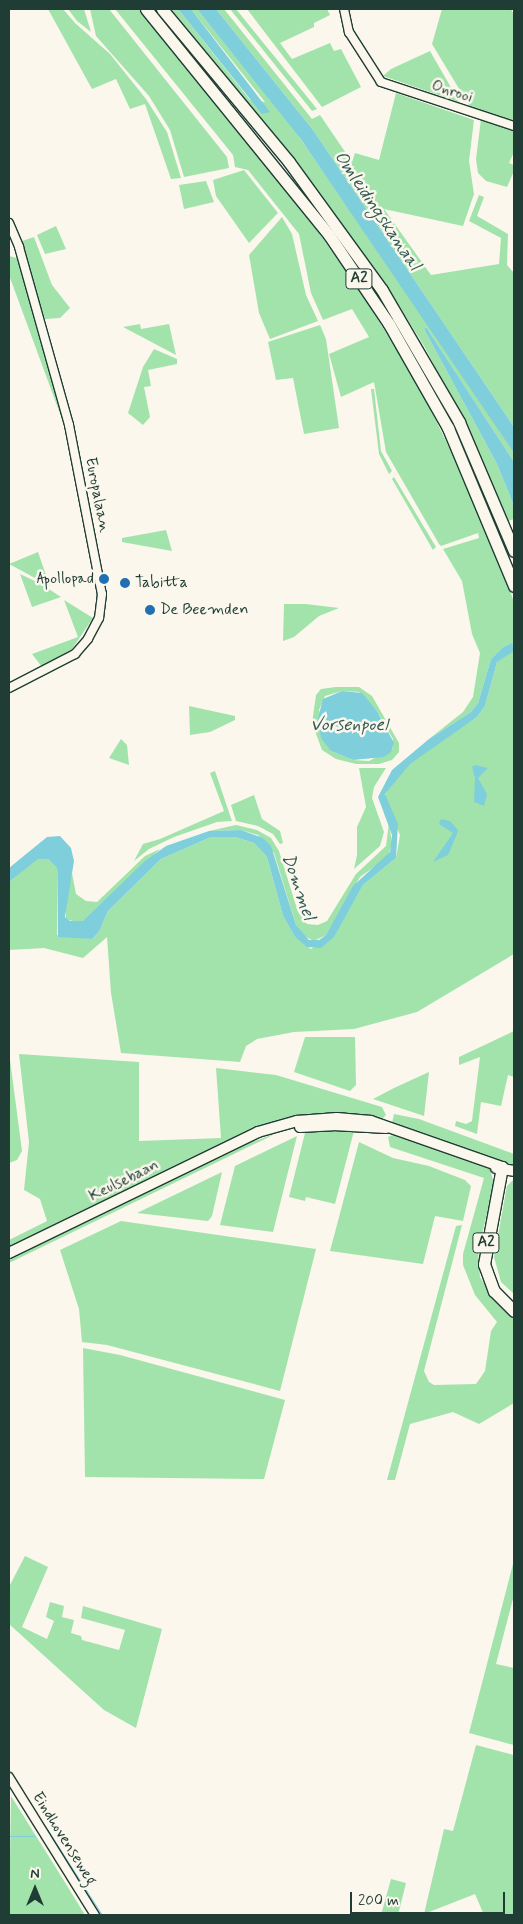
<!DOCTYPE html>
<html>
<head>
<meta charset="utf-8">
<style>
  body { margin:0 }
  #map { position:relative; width:523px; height:1924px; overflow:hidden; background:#fbf7ec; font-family:Mynerve,sans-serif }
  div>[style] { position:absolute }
  .green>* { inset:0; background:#a2e3ac }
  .water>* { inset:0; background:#7fcedb }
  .stream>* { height:1px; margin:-0.5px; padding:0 0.5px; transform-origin:0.5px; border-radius:0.5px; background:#7fcedb }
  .roads { filter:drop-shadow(1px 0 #1f3d34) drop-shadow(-1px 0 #1f3d34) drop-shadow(0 1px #1f3d34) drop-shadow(0 -1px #1f3d34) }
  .minor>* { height:8px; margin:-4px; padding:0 4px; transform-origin:4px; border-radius:4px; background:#fbf7ec }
  .major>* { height:10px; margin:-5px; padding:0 5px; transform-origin:5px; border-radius:5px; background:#fbf7ec }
  .highway>* { height:11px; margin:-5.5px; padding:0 5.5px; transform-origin:5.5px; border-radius:5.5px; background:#fbf7ec }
  .dots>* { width:14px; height:14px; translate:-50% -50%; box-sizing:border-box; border:2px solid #fbf7ec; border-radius:50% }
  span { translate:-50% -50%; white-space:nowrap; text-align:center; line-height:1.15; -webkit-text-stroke:5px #fbf7ec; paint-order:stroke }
  .shield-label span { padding:1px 4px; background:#fbf7ec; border:1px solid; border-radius:4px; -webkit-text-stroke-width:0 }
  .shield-label { font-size:15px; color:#1f3d34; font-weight:700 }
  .street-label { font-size:16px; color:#1f3d34 }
  .poi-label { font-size:16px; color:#1f3d34 }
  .right { translate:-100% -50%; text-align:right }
  .left { translate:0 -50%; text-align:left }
  .water-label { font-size:18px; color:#325a55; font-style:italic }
  .frame { position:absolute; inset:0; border:10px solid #1f3d34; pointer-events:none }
  .north { position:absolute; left:10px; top:1864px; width:50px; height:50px; -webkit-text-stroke:4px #fbf7ec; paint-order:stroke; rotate:0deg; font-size:14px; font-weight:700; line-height:20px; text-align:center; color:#1f3d34 }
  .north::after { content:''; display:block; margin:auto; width:18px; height:22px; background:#1f3d34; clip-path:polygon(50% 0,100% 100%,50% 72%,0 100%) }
  .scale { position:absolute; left:350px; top:1892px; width:155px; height:22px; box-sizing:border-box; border:2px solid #1f3d34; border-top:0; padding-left:6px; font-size:15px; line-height:18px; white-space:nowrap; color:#1f3d34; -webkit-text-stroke:4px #fbf7ec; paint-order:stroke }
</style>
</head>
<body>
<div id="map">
  <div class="green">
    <i style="clip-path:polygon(48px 9px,63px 9px,75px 23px,110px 54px,146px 99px,167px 132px,181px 178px,171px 179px,145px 104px,130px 109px,116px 79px,92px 89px)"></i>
    <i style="clip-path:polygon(68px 9px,84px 9px,91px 32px,77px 21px)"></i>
    <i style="clip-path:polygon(90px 9px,109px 9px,227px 157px,229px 168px,184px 177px,170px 130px,149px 96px,96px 36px)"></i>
    <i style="clip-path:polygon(115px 9px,140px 9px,290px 193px,362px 293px,423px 394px,486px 523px,514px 602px,514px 954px,417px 1012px,354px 1029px,294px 1032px,257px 1039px,246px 1046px,240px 1062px,121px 1053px,111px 993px,107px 937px,83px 958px,44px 948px,9px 950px,9px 882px,38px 858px,48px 859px,57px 868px,58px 878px,57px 935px,92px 939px,99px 932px,108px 911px,161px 859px,211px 837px,235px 837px,254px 843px,267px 857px,283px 916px,295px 937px,311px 949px,339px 927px,363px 885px,396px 858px,400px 835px,384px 797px,388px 789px,401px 771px,420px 755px,477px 717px,485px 706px,497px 662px,512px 643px,503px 647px,491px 659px,478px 703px,471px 712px,429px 739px,463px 712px,473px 697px,480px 653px,472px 634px,462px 581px,443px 549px,479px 538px,478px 533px,441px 546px,439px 544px,386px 452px,374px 382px,341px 397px,329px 354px,369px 337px,352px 309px,323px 320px,311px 293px,299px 234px,248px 170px,235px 167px,233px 155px)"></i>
    <i style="clip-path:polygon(171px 9px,178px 9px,250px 100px,265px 102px,191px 9px,197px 9px,295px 131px,486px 408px,514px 453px,514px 462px,426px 327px,424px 329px,497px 464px,514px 506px,514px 519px,508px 521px,464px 421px,424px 346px,385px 283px,292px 159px)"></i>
    <i style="clip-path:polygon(216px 9px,224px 9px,312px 119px,320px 115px,352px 162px,355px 153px,379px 160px,396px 93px,474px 120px,469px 161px,474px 194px,463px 226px,384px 209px,431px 275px,499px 264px,501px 238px,469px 221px,479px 195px,484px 197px,477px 216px,508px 234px,507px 265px,514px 273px,514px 427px,313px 130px)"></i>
    <i style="clip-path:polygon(230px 9px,236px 9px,317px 109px,312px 111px)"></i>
    <i style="clip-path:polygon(247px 9px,327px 9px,330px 15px,314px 23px,314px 27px,280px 43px,292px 59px,330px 43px,334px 51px,341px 49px,361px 87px,322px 107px)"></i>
    <i style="clip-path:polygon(442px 9px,511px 9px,514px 15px,514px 122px,470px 107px,432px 44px)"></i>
    <i style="clip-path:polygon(430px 51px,453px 91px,459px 102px,383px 76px,391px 69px)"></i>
    <i style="clip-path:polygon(481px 119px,514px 130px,514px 152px,509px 163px,514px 165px,514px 171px,507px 187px,486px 181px,478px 173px,476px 159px)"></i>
    <i style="clip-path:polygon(244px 170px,278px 213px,249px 243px,216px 196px,213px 180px)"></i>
    <i style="clip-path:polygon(206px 181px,214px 202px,184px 209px,179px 185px)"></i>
    <i style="clip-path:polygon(282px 217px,292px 234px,306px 295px,318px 321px,270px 339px,259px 313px,249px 255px)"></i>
    <i style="clip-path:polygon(56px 226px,66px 249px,45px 254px,37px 235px)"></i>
    <i style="clip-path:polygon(34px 237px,52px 285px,70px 308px,60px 318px,45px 319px,19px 242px)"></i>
    <i style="clip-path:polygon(9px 256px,17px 258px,41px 330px,63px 422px,9px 275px)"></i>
    <i style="clip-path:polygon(140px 324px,141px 329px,169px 324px,176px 355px,123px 327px)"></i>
    <i style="clip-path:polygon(320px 325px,326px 339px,339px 428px,304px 434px,293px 378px,276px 380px,268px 342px)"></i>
    <i style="clip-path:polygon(154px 349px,177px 359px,177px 364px,148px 370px,151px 386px,144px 387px,150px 417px,143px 425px,128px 413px,143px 367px)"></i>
    <i style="clip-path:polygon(371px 389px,374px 389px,381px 451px,392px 471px,389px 474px,379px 454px)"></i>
    <i style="clip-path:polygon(394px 477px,436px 547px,433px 550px,392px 479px)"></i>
    <i style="clip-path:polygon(166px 530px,172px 551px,122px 542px,122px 538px)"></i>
    <i style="clip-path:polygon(38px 552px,46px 575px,50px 586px,9px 564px)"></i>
    <i style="clip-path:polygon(20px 574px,41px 584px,61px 597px,32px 607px)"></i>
    <i style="clip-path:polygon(64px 600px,93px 618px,72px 649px,42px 667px,32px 654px,78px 637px)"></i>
    <i style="clip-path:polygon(284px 604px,306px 604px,339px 608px,319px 616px,294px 637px,283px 641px)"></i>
    <i style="clip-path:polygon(evenodd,336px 687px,359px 687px,372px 696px,399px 743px,399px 752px,392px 760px,379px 764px,356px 764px,336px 759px,322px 750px,312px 723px,316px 695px,321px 689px,336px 687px,342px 691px,359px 692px,377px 711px,393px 739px,393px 748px,369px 761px,353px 760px,331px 751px,319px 710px,325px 696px,342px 691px)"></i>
    <i style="clip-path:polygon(189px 706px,235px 716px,235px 720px,210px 732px,190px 735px)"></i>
    <i style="clip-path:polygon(121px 739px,127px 745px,129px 765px,109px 758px)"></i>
    <i style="clip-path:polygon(359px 768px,386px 768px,374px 787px,372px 798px,384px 832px,380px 846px,354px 869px,357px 855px,357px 827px,366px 807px)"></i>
    <i style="clip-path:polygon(215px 771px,232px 821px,217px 822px,174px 837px,149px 849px,134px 861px,143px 844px,160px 839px,224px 811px,210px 773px)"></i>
    <i style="clip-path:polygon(254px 795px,262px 819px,280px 831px,283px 843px,280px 844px,273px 834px,258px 826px,236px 821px,231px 805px)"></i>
    <i style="clip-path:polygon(389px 823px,392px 843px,388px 857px,360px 877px,326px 935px,314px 941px,304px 936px,296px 925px,274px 853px,258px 835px,241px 830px,209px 831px,236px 825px,257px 830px,271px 838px,279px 851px,298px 912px,307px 924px,318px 925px,327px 921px,356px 874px,386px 846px)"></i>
    <i style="clip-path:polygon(160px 849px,88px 920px,76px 922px,66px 919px,66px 897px,72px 873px,76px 894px,86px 901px,97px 902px,145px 856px)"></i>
    <i style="clip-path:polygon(514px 1031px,514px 1077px,508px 1075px,501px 1106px,481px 1102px,477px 1134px,455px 1126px,456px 1121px,466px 1124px,472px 1121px,480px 1057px,459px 1065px,459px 1057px)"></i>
    <i style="clip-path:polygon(305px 1037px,355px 1037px,356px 1085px,350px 1091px,294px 1072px)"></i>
    <i style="clip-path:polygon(9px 1052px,22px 1151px,17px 1160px,9px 1163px)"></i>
    <i style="clip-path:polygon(19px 1054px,139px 1062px,139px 1141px,221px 1138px,216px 1068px,276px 1075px,382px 1107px,386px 1115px,381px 1120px,293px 1119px,9px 1248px,9px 1240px,47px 1221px,40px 1199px,24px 1190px,29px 1142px)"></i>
    <i style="clip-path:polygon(429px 1072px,424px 1116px,373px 1099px,394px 1088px)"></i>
    <i style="clip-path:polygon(394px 1114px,419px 1119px,514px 1154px,514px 1166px,392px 1123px)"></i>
    <i style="clip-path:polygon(316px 1127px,355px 1127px,335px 1204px,306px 1197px,305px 1201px,289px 1197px,305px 1133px)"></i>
    <i style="clip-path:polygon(276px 1133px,267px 1138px,9px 1263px,9px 1257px,234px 1149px)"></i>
    <i style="clip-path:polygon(393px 1135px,490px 1169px,494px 1184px,478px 1251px,480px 1277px,491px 1294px,514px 1316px,514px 1403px,479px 1424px,453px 1412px,410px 1424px,395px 1480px,387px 1480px,456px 1226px,462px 1225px,424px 1371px,429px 1382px,434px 1385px,476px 1384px,485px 1371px,491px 1331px,497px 1322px,475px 1295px,463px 1265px,463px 1254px,484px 1178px,390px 1147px,388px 1137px)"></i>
    <i style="clip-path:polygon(297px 1136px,273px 1232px,220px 1225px,235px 1166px)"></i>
    <i style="clip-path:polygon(359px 1142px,393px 1158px,429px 1166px,465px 1180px,471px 1186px,463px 1221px,435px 1216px,423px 1264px,330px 1251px)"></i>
    <i style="clip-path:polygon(222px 1172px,212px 1216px,208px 1221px,137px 1213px)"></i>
    <i style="clip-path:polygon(514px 1179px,514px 1294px,501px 1282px,494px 1257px,507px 1186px)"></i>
    <i style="clip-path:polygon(121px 1221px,316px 1249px,280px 1391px,107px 1345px,82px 1342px,79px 1309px,60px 1250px)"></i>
    <i style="clip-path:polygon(83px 1348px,120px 1355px,285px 1400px,264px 1479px,85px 1477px)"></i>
    <i style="clip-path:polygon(25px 1556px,48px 1567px,22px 1627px,47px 1639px,54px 1621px,46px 1617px,50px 1602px,64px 1606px,62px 1617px,74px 1620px,71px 1633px,81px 1636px,82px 1640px,119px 1650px,125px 1630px,81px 1618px,83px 1606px,162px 1629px,136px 1728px,104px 1710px,9px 1624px,9px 1587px)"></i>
    <i style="clip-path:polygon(514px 1560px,514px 1595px,496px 1664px,514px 1668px,514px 1745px,469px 1733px)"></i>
    <i style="clip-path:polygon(476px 1745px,514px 1755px,514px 1915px,484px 1915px,475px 1894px,424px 1914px,444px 1829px,453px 1831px)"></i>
    <i style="clip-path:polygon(11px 1796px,61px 1876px,85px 1915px,9px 1915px)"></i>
    <i style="clip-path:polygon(391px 1879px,406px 1883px,398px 1915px,381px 1915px)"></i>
  </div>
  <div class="water">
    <i style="clip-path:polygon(178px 9px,191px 9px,270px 112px,262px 114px)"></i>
    <i style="clip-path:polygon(197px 9px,216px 9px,313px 130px,514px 427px,514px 453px,300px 138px)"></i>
    <i style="clip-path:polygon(426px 327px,514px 462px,514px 506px,497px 464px,424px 329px)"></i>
    <i style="clip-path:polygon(512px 643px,514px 651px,497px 662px,485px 706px,477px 717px,410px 764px,385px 794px,398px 824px,396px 858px,363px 885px,334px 937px,321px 948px,307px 947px,295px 937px,283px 916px,267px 857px,254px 843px,235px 837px,211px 837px,161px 859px,108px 911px,99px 932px,92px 939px,58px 937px,58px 878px,57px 868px,48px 859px,38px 859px,9px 882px,9px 868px,47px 837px,60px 836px,71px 848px,74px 861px,65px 917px,70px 921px,83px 921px,145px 861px,166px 846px,209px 831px,241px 830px,263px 838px,271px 846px,296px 925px,309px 940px,319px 940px,326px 935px,353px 886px,390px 852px,392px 835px,378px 797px,392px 770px,429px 739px,471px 712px,478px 703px,491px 659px,503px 647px)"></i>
    <i style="clip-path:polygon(342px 691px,362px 693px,377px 711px,394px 743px,391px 752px,384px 757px,353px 760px,331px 751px,321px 738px,318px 718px,323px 699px)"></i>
    <i style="clip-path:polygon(475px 765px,488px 768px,478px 778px,487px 794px,484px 806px,474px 802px,475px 778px,472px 767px)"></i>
    <i style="clip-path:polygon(441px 819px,450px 821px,458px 830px,457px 834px,448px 855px,433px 862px,453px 833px,439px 824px)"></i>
  </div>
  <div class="stream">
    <i style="left:47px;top:1829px;width:102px;rotate:57.4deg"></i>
    <i style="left:9px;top:1836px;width:26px"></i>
  </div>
  <div class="roads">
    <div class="minor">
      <i style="left:344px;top:9px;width:24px;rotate:78deg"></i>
      <i style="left:349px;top:32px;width:59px;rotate:57.4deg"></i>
      <i style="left:381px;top:82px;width:140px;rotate:18.3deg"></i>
      <i style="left:9px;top:223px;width:26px;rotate:67deg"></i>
      <i style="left:19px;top:247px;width:185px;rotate:74.3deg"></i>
      <i style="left:69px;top:425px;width:172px;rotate:79deg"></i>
      <i style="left:102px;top:594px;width:24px;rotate:97deg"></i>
      <i style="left:99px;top:618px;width:24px;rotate:118deg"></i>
      <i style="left:88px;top:639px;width:20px;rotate:131deg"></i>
      <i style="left:75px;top:654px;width:74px;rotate:152.7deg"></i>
      <i style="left:9px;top:1777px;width:163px;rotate:58.1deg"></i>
    </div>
    <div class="major">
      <i style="left:300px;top:1127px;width:33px;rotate:-3deg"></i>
      <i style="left:333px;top:1125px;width:53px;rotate:3.2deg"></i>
      <i style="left:496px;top:1168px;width:18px;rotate:9deg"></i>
      <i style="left:9px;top:1253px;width:277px;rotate:-25.9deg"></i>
      <i style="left:258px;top:1132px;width:41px;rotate:-15.8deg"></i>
      <i style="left:297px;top:1121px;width:40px;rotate:-4.3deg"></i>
      <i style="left:337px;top:1118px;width:34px;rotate:5deg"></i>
      <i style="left:371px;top:1121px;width:139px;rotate:19.3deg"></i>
    </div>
    <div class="highway">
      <i style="left:146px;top:9px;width:291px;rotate:51deg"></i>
      <i style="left:329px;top:235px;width:107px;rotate:56deg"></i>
      <i style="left:389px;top:324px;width:120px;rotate:60.4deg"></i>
      <i style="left:448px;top:428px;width:171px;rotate:67.3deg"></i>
      <i style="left:162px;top:9px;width:199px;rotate:50.3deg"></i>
      <i style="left:289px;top:162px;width:158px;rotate:54deg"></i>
      <i style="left:382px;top:290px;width:153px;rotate:59.7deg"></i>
      <i style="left:459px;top:422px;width:140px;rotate:66.9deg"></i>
      <i style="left:502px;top:1167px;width:99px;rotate:100.5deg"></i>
      <i style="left:484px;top:1264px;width:29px;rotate:70deg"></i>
      <i style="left:494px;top:1291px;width:28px;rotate:45deg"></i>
    </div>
  </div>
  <div class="dots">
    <i style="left:104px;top:579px;background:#1f6fb2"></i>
    <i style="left:125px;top:583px;background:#1f6fb2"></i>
    <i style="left:150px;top:610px;background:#1f6fb2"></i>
  </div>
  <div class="shield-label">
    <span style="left:359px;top:279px">A2</span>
    <span style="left:486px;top:1243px">A2</span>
  </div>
  <div class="street-label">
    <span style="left:452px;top:92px;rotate:18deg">Onrooi</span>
    <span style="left:97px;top:495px;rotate:79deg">Europalaan</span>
    <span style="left:124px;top:1181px;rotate:-26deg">Keulsebaan</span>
    <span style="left:64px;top:1839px;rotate:58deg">Eindhovenseweg</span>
  </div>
  <div class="poi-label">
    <span class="right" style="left:94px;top:579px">Apollopad</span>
    <span class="left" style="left:135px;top:583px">Tabitta</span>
    <span class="left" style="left:160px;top:610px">De Beemden</span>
  </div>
  <div class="water-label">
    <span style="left:377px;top:211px;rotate:56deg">Omleidingskanaal</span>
    <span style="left:349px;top:725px">Vorsenpoel</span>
    <span style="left:298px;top:887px;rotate:71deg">Dommel</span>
  </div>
  <div class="frame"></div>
  <div class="north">N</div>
  <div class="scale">200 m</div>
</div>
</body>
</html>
